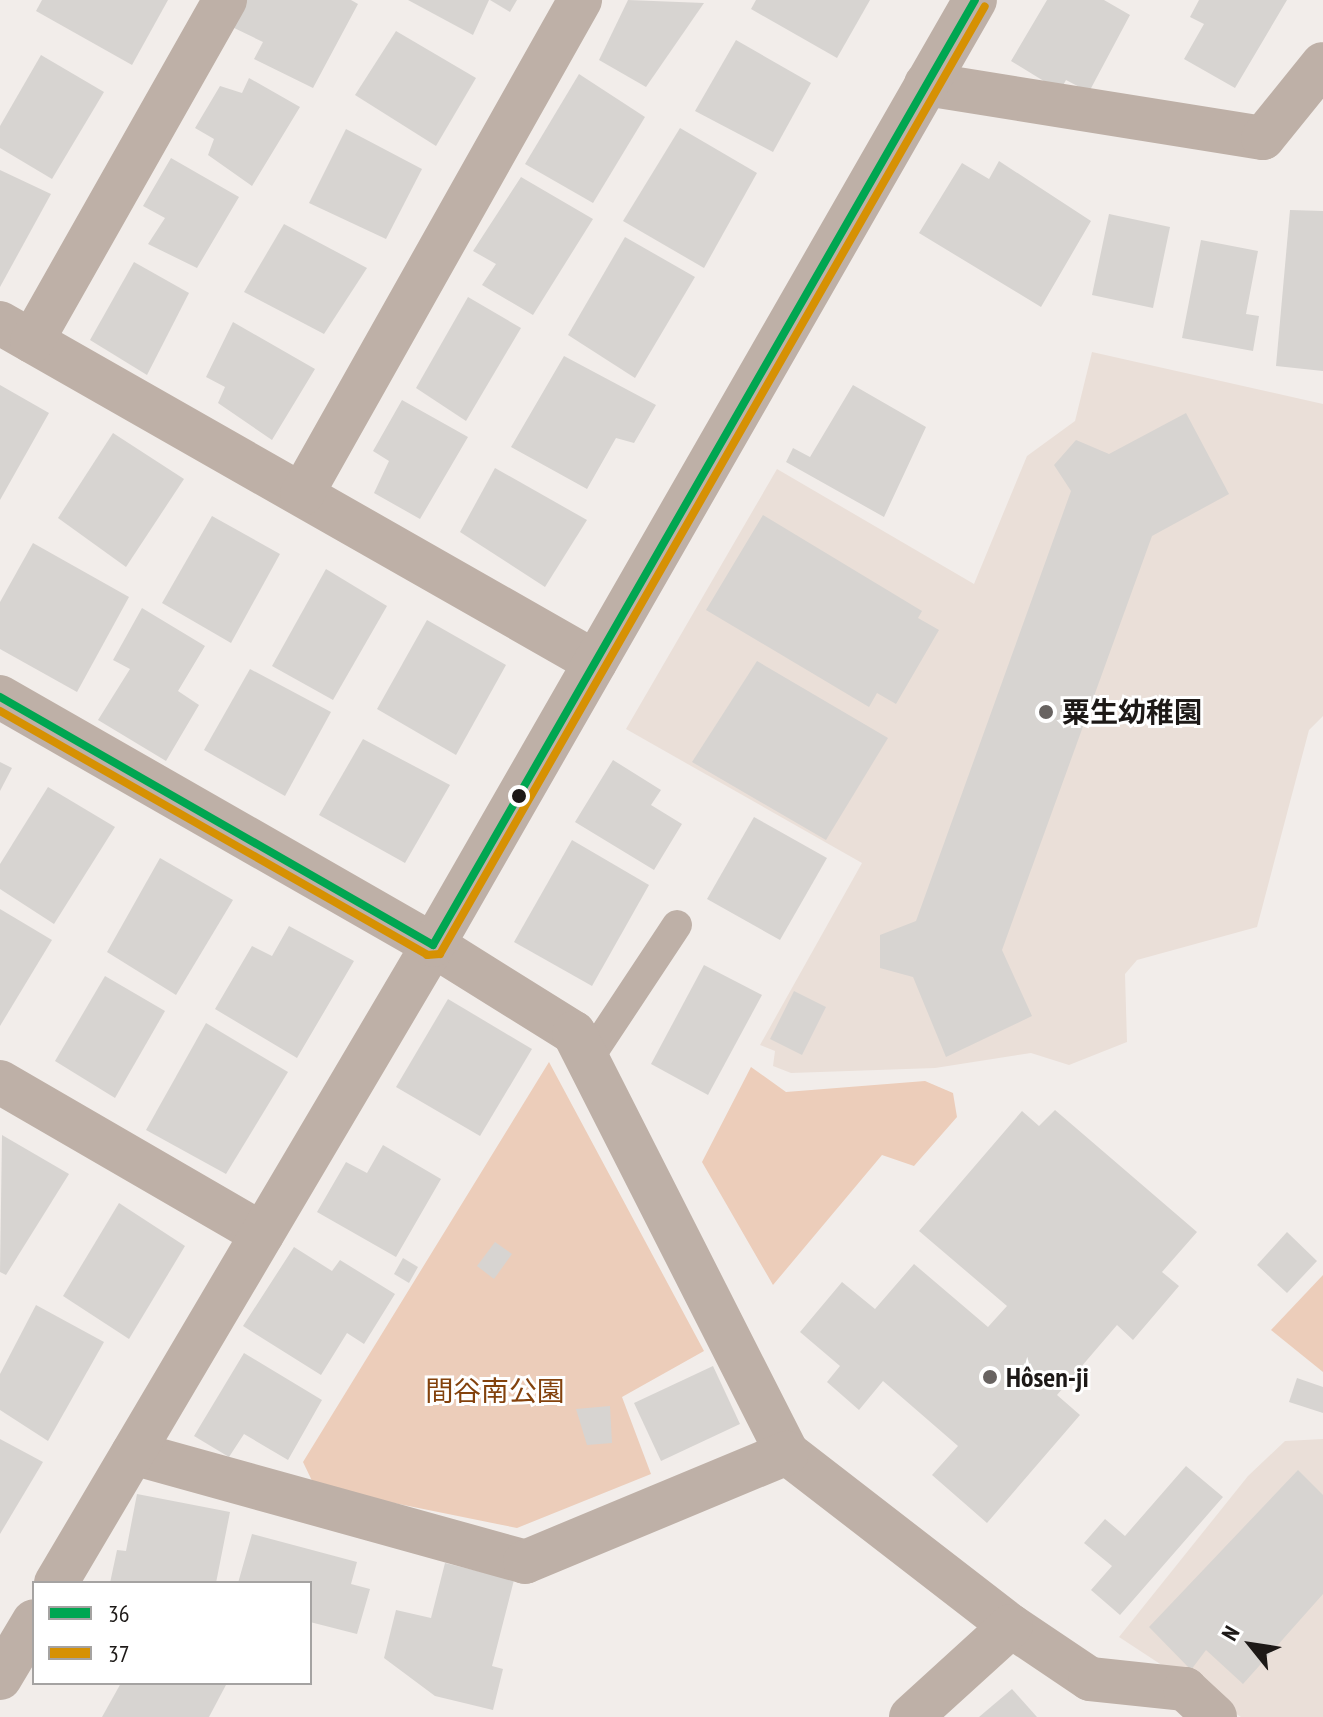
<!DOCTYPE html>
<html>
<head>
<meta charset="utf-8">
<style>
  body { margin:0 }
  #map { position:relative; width:1323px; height:1717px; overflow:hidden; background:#f2edea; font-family:"PT Sans Narrow","Noto Sans JP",sans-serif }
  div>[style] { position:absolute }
  .built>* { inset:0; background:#eadfd8 }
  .green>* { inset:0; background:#eccdba }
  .building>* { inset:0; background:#d7d4d1 }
  .lane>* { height:30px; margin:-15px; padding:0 15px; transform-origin:15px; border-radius:15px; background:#beb0a7 }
  .street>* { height:44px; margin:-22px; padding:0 22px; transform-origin:22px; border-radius:22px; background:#beb0a7 }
  .bus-1>* { height:8px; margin:-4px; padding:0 4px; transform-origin:4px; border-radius:4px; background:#00a651 }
  .bus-2>* { height:8px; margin:-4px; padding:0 4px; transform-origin:4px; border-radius:4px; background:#d69103 }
  .dots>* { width:22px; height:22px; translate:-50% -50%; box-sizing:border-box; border:4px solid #fff; border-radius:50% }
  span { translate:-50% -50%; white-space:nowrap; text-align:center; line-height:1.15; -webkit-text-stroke:6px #fff; paint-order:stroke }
  .poi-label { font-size:28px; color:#1d1917; font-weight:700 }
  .left { translate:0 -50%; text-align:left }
  .park-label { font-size:28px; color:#83420d }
  .legend { position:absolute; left:32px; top:1581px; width:280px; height:104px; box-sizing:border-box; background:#fff; border:2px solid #a5a3a2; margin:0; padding:10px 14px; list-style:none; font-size:24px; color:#1d1917 }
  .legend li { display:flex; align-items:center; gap:16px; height:40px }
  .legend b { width:40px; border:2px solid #a5a3a2 }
  .north { position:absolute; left:1211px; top:1605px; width:80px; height:80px; -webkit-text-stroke:6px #fff; paint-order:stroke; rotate:300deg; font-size:22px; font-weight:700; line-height:32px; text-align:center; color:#1d1917 }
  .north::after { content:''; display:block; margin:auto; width:28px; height:36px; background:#1d1917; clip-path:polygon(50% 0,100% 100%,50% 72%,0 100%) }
</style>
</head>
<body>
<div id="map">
  <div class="built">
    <i style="clip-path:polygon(1092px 352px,1323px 404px,1323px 716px,1309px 730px,1257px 927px,1137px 960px,1125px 974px,1127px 1042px,1069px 1065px,1031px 1053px,935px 1068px,791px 1073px,773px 1066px,775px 1051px,760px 1045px,862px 863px,626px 729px,777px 469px,974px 584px,1027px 456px,1075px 421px)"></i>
    <i style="clip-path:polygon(1323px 1439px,1323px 1717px,1241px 1717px,1119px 1637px,1248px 1476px,1285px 1441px)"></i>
  </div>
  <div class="green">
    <i style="clip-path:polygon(549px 1062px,704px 1351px,622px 1397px,651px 1474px,517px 1528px,315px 1487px,303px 1462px)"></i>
    <i style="clip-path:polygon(751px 1067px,786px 1092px,925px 1081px,953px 1093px,957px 1117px,914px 1166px,882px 1155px,773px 1285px,702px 1162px)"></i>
    <i style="clip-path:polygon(1323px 1275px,1323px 1372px,1271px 1330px)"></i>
  </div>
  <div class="building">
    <i style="clip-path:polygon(42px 0,168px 0,132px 65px,36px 11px)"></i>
    <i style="clip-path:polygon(242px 0,351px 0,358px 4px,313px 88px,254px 59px,263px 42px,230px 26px)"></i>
    <i style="clip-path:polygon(408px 0,489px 0,473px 35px)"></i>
    <i style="clip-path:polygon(490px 0,517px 0,510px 12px)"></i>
    <i style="clip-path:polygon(628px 0,704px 3px,646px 87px,599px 60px)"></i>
    <i style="clip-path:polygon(756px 0,870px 0,837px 58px,751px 9px)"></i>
    <i style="clip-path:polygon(1047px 0,1104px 0,1130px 15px,1089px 92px,1066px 80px,1060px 91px,1011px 61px)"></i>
    <i style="clip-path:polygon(1199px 0,1287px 0,1235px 88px,1184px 59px,1204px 24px,1190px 17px)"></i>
    <i style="clip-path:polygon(396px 31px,476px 78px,436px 146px,355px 95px)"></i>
    <i style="clip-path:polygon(736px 40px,811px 83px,773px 152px,695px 111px)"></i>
    <i style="clip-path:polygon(41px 55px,104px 92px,52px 179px,0 148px,0 126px)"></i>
    <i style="clip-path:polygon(579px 74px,645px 117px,593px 203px,525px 164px)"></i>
    <i style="clip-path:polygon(249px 78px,300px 107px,252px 186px,208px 155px,214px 139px,195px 128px,220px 86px,242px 93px)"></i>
    <i style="clip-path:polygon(680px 128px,757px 173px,704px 268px,623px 221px)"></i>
    <i style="clip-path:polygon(346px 129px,422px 169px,386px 239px,309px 203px)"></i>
    <i style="clip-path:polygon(171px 158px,239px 197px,197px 268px,148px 244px,165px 218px,143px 206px)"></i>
    <i style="clip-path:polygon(999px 161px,1091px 221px,1041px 307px,919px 233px,962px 163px,989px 179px)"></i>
    <i style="clip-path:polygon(0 170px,51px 194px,0 287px)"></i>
    <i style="clip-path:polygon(521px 177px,593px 219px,533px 315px,482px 285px,496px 264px,473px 251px)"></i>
    <i style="clip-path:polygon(1290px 210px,1323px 211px,1323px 371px,1276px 366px)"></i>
    <i style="clip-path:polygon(1109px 214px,1170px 227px,1153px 308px,1092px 295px)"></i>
    <i style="clip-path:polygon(284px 224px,367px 268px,324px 334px,244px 292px)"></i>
    <i style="clip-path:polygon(625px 237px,695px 277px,635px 378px,568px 335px)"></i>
    <i style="clip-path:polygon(1201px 240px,1258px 251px,1246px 314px,1259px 316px,1253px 351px,1182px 338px)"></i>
    <i style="clip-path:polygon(134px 262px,189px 293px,147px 375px,90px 340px)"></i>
    <i style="clip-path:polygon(468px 297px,521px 328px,466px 421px,416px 388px)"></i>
    <i style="clip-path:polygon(233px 322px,315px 369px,272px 440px,218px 403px,225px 387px,206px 377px)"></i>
    <i style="clip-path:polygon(564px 356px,656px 405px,634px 443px,616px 438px,587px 489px,511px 447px)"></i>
    <i style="clip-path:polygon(0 385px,49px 413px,0 500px)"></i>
    <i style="clip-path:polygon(853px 385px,926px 427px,884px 517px,786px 462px,793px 448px,810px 457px)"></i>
    <i style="clip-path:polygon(402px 400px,468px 437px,420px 519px,374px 493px,389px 461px,373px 451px)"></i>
    <i style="clip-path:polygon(1186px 413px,1229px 494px,1152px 536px,1002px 950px,1032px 1016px,946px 1057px,913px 977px,880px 968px,880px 935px,916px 921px,1071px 491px,1054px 465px,1076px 440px,1109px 454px)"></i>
    <i style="clip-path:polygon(113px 433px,184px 479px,126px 567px,58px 518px)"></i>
    <i style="clip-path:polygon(495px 468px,587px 520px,545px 587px,460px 532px)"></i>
    <i style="clip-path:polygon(763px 515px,922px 611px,918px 618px,939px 630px,896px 704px,877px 693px,869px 707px,706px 610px)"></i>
    <i style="clip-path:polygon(212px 516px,280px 554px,231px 643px,162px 603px)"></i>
    <i style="clip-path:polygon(33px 543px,129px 597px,77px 692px,0 649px,0 602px)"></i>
    <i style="clip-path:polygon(326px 569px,387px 606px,333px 700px,272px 666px)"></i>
    <i style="clip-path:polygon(142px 608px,205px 646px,178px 691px,199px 705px,166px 761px,98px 720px,130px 669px,113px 660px)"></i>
    <i style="clip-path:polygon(427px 620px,506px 665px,456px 755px,377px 709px)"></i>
    <i style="clip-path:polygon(757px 661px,888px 738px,826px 840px,692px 762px)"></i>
    <i style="clip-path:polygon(250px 669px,331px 712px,285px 796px,204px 750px)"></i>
    <i style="clip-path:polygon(363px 739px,450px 785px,405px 863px,319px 815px)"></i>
    <i style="clip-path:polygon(613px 760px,661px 790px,651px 805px,682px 824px,654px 870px,575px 822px)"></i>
    <i style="clip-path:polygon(0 762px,12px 768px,0 791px)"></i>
    <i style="clip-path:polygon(48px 787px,115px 827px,54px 924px,0 889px,0 864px)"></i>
    <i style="clip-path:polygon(754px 817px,827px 858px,780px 940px,707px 899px)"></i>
    <i style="clip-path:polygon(572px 840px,649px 885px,592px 986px,514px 942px)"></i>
    <i style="clip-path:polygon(160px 858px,233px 900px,176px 995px,107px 952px)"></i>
    <i style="clip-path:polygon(0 909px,52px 940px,0 1026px)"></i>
    <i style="clip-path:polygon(289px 926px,354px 961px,297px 1058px,215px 1009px,252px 946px,272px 956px)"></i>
    <i style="clip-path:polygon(704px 965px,762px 995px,708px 1095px,651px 1064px)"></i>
    <i style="clip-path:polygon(105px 976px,165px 1011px,115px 1098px,55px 1061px)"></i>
    <i style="clip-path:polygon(794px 991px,826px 1007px,802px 1055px,770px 1039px)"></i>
    <i style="clip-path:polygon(448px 999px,532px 1049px,480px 1136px,396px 1087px)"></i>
    <i style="clip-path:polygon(206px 1023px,288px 1072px,226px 1174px,146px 1130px)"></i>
    <i style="clip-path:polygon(1055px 1110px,1197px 1232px,1162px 1272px,1179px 1286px,1133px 1340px,1117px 1325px,1057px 1395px,1080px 1415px,987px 1523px,932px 1475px,958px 1446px,883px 1381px,859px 1410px,827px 1382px,840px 1366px,800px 1332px,842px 1282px,875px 1309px,914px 1264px,988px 1327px,1007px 1306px,919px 1231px,1022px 1111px,1039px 1126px)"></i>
    <i style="clip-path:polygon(2px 1135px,69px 1174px,6px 1275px,0 1272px)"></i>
    <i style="clip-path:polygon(383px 1145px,441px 1179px,396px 1257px,317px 1212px,346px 1162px,367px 1173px)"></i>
    <i style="clip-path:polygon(119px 1203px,185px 1246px,129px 1339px,63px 1296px)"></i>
    <i style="clip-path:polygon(1287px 1232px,1317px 1261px,1287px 1293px,1257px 1265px)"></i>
    <i style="clip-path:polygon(495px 1242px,512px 1254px,494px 1279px,477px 1266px)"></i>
    <i style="clip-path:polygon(294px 1247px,332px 1271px,340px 1260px,395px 1294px,364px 1344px,347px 1333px,321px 1375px,243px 1326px)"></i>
    <i style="clip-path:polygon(403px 1258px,418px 1267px,409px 1283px,394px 1274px)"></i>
    <i style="clip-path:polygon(36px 1305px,104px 1342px,48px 1441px,0 1410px,0 1374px)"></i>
    <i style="clip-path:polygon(244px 1353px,322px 1400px,288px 1460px,244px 1434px,229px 1457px,194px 1436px)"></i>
    <i style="clip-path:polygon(713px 1366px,740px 1424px,661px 1461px,634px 1403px)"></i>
    <i style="clip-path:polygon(1297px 1378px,1323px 1387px,1323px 1413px,1289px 1402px)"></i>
    <i style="clip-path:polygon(610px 1406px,612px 1443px,587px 1445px,576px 1409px)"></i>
    <i style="clip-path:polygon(0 1439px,43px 1462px,0 1534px)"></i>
    <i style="clip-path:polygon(1186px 1466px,1223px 1497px,1120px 1615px,1091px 1590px,1112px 1566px,1084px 1543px,1105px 1519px,1125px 1536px)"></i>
    <i style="clip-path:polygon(1298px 1470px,1323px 1495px,1323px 1594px,1243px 1684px,1206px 1650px,1191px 1670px,1149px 1627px)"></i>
    <i style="clip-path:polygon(137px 1494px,230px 1512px,216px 1583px,110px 1583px,117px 1550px,126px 1551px)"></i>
    <i style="clip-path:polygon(252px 1534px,357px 1562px,351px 1584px,370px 1589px,357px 1634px,310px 1622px,310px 1583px,238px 1583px)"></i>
    <i style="clip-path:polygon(445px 1563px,514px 1580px,492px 1666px,503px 1669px,493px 1710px,435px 1696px,384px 1658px,396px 1610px,431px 1618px)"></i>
    <i style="clip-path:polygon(121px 1683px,227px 1683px,209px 1717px,102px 1717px)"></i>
    <i style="clip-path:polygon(1012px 1689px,1037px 1717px,979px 1717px)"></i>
  </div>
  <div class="lane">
    <i style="left:587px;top:1061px;width:163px;rotate:-56.5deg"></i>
  </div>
  <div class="street">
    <i style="left:926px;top:84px;width:341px;rotate:9.1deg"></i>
    <i style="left:1263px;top:138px;width:95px;rotate:-51deg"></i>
    <i style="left:0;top:323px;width:685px;rotate:29.67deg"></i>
    <i style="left:32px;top:341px;width:392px;rotate:-60.5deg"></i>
    <i style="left:302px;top:494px;width:567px;rotate:-60.63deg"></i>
    <i style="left:0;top:697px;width:499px;rotate:29.8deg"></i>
    <i style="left:433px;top:945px;width:166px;rotate:32deg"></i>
    <i style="left:574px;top:1033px;width:471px;rotate:63.1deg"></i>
    <i style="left:787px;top:1453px;width:283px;rotate:37.7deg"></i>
    <i style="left:1011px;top:1626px;width:95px;rotate:33.9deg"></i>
    <i style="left:1090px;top:1679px;width:96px;rotate:6deg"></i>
    <i style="left:1185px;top:1689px;width:41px;rotate:43deg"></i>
    <i style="left:0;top:1082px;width:303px;rotate:30.1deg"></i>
    <i style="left:133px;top:1453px;width:407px;rotate:15.5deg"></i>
    <i style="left:525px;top:1562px;width:284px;rotate:-22.6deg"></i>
    <i style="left:56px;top:1583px;width:741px;rotate:-59.42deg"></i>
    <i style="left:433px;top:945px;width:1089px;rotate:-60.16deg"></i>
    <i style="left:0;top:1678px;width:66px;rotate:-59.2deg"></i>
    <i style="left:911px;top:1717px;width:135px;rotate:-42.3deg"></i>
  </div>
  <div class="bus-1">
    <i style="left:0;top:697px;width:499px;rotate:29.8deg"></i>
    <i style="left:433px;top:945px;width:1089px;rotate:-60.16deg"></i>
  </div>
  <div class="bus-2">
    <i style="left:0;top:711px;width:492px;rotate:29.7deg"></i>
    <i style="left:427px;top:955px;width:13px;rotate:-4deg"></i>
    <i style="left:440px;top:954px;width:1093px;rotate:-60.11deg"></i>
  </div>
  <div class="dots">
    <i style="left:1046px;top:712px;background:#686361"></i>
    <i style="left:519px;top:796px;background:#1d1917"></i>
    <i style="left:990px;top:1377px;background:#686361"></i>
  </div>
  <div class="poi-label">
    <span class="left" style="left:1062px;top:712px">粟生幼稚園</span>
    <span class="left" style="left:1006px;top:1377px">Hôsen-ji</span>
  </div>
  <div class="park-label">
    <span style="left:495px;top:1391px">間谷南公園</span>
  </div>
  <ul class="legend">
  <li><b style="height:10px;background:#00a651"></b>36</li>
  <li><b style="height:10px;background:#d69103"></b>37</li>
  </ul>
  <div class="north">N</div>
</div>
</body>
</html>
